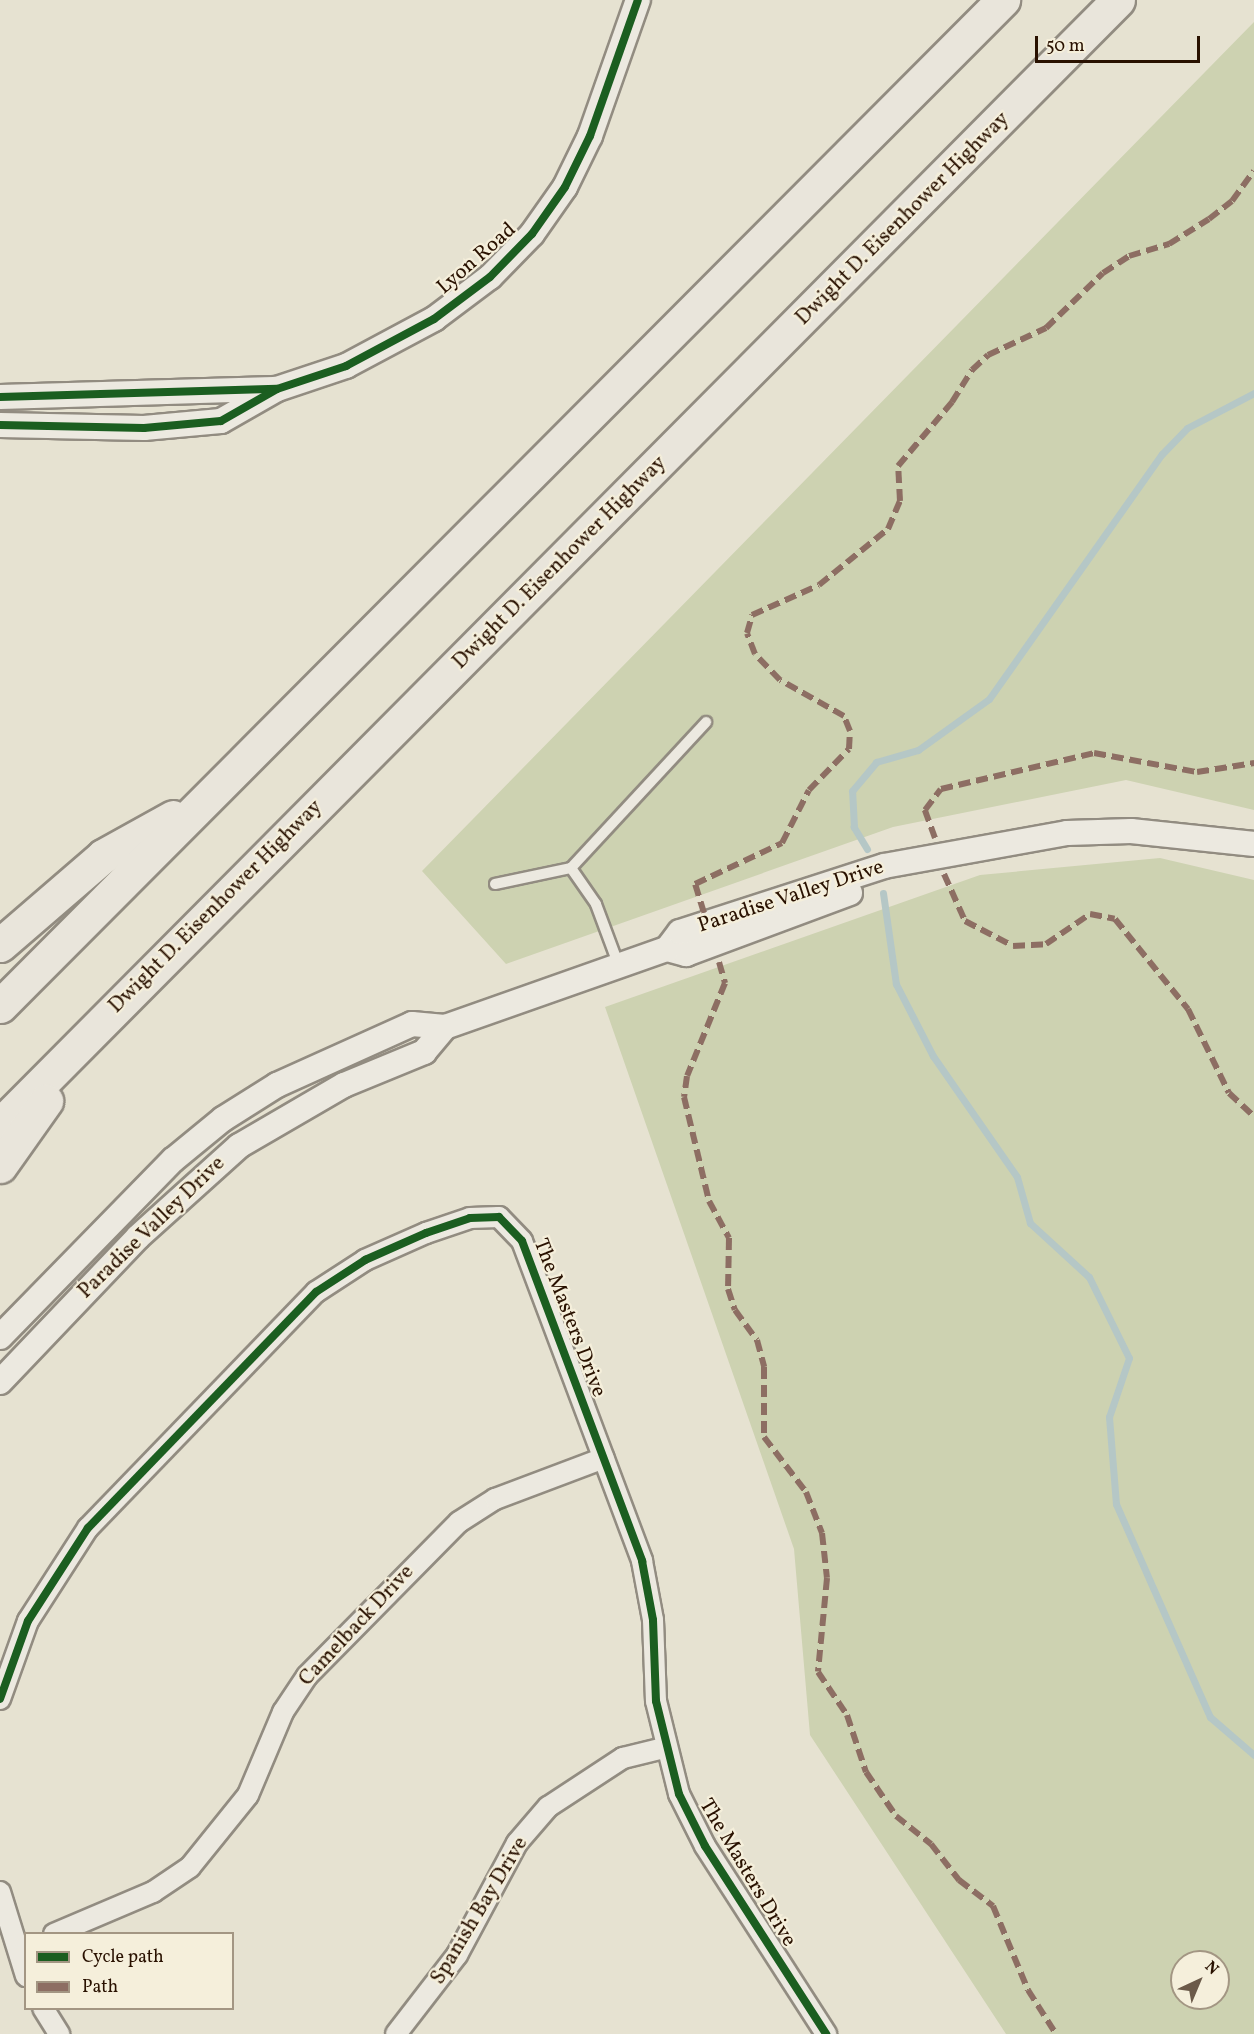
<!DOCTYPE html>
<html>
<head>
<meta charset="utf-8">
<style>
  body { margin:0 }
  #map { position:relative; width:1254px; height:2034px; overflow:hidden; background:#e6e2d1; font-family:Vollkorn,serif }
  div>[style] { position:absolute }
  .green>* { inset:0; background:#cdd2b1 }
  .stream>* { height:7px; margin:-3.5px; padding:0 3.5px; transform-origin:3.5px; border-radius:3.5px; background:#b5c7c6 }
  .roads { filter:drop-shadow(2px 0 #928c81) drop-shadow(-2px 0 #928c81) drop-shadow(0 2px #928c81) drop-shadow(0 -2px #928c81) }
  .service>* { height:10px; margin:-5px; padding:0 5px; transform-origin:5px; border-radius:5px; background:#ece9e0 }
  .minor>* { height:20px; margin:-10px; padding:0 10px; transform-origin:10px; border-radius:10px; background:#ece9e0 }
  .tertiary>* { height:24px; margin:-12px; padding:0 12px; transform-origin:12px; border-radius:12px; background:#ece9e0 }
  .motorway>* { height:33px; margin:-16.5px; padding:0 16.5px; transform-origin:16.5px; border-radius:16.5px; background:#e9e5db }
  .quiet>* { height:6px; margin-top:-3px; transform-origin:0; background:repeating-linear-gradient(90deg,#8d6e63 0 12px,transparent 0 18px) }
  .cycleway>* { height:8px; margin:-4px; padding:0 4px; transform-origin:4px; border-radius:4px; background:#1b5e20 }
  span { translate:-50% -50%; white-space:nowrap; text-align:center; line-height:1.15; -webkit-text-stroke:4.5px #f5efdb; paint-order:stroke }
  .street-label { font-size:21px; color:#291100 }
  .legend { position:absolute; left:24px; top:1932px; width:210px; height:78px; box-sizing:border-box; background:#f5efdb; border:2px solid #a39683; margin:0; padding:8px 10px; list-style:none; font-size:18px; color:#291100 }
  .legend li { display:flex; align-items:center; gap:12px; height:30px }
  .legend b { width:30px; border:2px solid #a39683 }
  .north { position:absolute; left:1170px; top:1950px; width:60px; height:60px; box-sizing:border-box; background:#f5efdb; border:2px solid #a39683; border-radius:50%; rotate:44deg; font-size:16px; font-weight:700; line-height:24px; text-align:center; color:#291100 }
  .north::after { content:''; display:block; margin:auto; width:21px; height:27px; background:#6b5a49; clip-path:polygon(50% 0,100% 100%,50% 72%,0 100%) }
  .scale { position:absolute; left:1035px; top:36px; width:165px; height:27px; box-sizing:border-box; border:3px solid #291100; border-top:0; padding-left:8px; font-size:18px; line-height:21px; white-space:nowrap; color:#291100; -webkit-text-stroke:4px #f5efdb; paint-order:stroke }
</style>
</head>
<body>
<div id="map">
  <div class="green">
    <i style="clip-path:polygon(1254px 22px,1254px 810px,1126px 780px,893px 827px,506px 964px,422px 871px)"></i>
    <i style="clip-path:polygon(evenodd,1160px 858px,1254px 880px,1254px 2034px,1006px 2034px,810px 1735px,794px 1549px,605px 1007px,980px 875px,1160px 858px,1182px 1962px,1218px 1962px,1218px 1998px,1182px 1998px,1182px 1962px)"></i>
  </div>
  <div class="stream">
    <i style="left:867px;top:849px;width:26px;rotate:-121deg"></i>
    <i style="left:854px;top:827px;width:36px;rotate:-93deg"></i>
    <i style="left:852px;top:791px;width:38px;rotate:-50deg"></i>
    <i style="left:876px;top:762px;width:44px;rotate:-15.9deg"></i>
    <i style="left:918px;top:750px;width:87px;rotate:-35.7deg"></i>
    <i style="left:989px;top:699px;width:300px;rotate:-54.8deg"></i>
    <i style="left:1162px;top:454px;width:36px;rotate:-46deg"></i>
    <i style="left:1187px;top:428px;width:76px;rotate:-27.6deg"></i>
    <i style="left:883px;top:893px;width:92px;rotate:81.9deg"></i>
    <i style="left:896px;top:984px;width:81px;rotate:62.8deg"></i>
    <i style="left:933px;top:1056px;width:147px;rotate:55.2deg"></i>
    <i style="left:1017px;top:1177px;width:48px;rotate:74.2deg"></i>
    <i style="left:1030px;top:1223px;width:80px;rotate:42.5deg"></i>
    <i style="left:1089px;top:1277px;width:90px;rotate:63.7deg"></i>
    <i style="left:1129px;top:1358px;width:62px;rotate:108.7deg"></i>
    <i style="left:1109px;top:1417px;width:87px;rotate:85.4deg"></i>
    <i style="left:1116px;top:1504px;width:233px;rotate:66.2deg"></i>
    <i style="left:1210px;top:1717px;width:58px;rotate:40.8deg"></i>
  </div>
  <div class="roads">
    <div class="service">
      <i style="left:495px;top:884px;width:78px;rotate:-11.9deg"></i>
      <i style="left:619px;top:966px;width:66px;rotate:-110.4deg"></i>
      <i style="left:596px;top:904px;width:44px;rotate:-124.8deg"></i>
      <i style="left:571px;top:868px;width:199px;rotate:-47.2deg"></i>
    </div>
    <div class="minor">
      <i style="left:0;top:1699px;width:83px;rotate:-70.3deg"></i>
      <i style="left:28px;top:1621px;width:111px;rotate:-57.2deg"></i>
      <i style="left:88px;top:1528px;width:328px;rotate:-46deg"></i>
      <i style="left:316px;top:1292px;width:59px;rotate:-33.1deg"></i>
      <i style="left:365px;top:1260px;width:67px;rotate:-23.9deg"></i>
      <i style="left:426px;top:1233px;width:46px;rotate:-18.8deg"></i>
      <i style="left:470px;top:1218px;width:29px;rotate:-2deg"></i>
      <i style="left:499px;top:1217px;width:33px;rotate:46deg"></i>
      <i style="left:522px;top:1241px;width:342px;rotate:69.4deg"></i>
      <i style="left:642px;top:1561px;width:60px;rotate:79.4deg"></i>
      <i style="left:653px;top:1620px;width:81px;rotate:87.9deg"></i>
      <i style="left:656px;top:1701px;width:96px;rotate:76.1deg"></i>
      <i style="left:679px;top:1794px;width:58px;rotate:63.4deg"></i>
      <i style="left:705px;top:1846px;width:224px;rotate:57.2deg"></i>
      <i style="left:0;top:1892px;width:88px;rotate:72.8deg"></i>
      <i style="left:54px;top:1934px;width:108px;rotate:-23deg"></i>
      <i style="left:153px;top:1892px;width:45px;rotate:-34deg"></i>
      <i style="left:190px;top:1867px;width:92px;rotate:-51.1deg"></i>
      <i style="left:248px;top:1795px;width:90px;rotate:-67.1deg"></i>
      <i style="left:283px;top:1712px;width:43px;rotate:-56.3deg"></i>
      <i style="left:307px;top:1676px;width:216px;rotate:-45.4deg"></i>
      <i style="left:459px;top:1522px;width:43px;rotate:-32.6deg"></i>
      <i style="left:495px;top:1499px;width:116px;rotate:-20.6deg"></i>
      <i style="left:43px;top:2008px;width:31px;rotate:58deg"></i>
      <i style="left:396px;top:2034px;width:100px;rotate:-52.3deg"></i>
      <i style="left:457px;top:1955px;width:127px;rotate:-61.8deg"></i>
      <i style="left:517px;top:1843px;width:48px;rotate:-49.3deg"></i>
      <i style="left:548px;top:1807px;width:90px;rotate:-33.2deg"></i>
      <i style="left:623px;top:1758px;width:42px;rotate:-13.7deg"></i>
    </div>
    <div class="tertiary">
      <i style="left:0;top:397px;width:274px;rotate:-1.7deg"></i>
      <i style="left:0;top:425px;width:144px;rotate:1.2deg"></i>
      <i style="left:144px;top:428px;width:77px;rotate:-5.2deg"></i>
      <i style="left:221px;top:421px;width:64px;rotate:-29.7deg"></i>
      <i style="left:277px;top:389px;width:73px;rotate:-18.4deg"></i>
      <i style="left:346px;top:366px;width:100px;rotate:-28.1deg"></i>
      <i style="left:434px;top:319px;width:70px;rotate:-36.9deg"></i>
      <i style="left:490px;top:277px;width:60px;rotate:-45.7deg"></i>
      <i style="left:532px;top:234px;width:57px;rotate:-54.9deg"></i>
      <i style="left:565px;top:187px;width:57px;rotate:-63.9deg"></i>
      <i style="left:590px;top:136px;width:144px;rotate:-70.6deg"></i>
      <i style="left:667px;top:949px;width:20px;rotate:15deg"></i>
      <i style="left:686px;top:954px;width:175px;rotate:-20.4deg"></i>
      <i style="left:0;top:1337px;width:248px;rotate:-45.7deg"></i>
      <i style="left:173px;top:1160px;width:65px;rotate:-39.4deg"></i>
      <i style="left:223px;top:1119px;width:64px;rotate:-32.2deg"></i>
      <i style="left:277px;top:1085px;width:148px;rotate:-24.3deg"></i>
      <i style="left:412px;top:1024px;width:33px;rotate:5deg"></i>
      <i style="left:445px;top:1027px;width:235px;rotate:-19.4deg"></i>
      <i style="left:667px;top:949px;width:21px;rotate:-53deg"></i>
      <i style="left:680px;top:932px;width:214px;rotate:-17.9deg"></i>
      <i style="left:884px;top:866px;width:186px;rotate:-10.2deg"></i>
      <i style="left:1067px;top:833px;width:64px;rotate:-1.8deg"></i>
      <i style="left:1131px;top:831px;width:124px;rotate:6deg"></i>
      <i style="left:0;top:1382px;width:200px;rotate:-46.4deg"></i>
      <i style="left:138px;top:1237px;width:136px;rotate:-42deg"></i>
      <i style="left:239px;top:1146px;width:121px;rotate:-30.2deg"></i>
      <i style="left:344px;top:1085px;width:87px;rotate:-22.4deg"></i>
      <i style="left:424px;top:1052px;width:33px;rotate:-50deg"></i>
    </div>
    <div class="motorway">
      <i style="left:0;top:945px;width:136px;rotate:-40.8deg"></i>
      <i style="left:103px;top:856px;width:80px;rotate:-29.1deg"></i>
      <i style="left:0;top:1006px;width:1421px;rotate:-45.09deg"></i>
      <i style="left:0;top:1125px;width:1586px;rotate:-45.18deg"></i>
      <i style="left:0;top:1166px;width:80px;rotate:-54.7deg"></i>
    </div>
  </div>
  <div class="quiet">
    <i style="left:935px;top:838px;width:30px;rotate:-110deg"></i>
    <i style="left:925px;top:810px;width:26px;rotate:-53deg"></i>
    <i style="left:941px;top:789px;width:157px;rotate:-13.2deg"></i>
    <i style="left:1094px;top:753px;width:105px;rotate:10.5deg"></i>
    <i style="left:1197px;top:772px;width:58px;rotate:-9deg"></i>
    <i style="left:944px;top:874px;width:51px;rotate:65.9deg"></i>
    <i style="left:965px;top:921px;width:54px;rotate:27.5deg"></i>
    <i style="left:1013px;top:946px;width:33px;rotate:-3deg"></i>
    <i style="left:1046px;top:944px;width:53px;rotate:-34.3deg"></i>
    <i style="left:1090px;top:914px;width:25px;rotate:11deg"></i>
    <i style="left:1115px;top:919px;width:116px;rotate:51deg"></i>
    <i style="left:1188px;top:1009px;width:93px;rotate:64deg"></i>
    <i style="left:1229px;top:1093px;width:34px;rotate:43deg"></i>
    <i style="left:704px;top:913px;width:30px;rotate:-107deg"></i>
    <i style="left:695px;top:884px;width:96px;rotate:-25.2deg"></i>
    <i style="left:782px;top:843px;width:59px;rotate:-63deg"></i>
    <i style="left:809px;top:790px;width:57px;rotate:-45.7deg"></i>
    <i style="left:849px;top:749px;width:18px;rotate:-87deg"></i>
    <i style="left:850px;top:731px;width:16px;rotate:-112deg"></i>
    <i style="left:844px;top:716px;width:73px;rotate:-150.6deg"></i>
    <i style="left:780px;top:680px;width:36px;rotate:-134deg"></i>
    <i style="left:755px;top:654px;width:22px;rotate:-111deg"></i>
    <i style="left:747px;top:633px;width:19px;rotate:-74deg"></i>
    <i style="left:752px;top:615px;width:73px;rotate:-24.1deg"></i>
    <i style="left:819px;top:585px;width:89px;rotate:-39.1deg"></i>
    <i style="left:888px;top:529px;width:30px;rotate:-67deg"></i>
    <i style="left:900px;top:501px;width:35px;rotate:-93deg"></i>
    <i style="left:898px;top:466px;width:84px;rotate:-49.8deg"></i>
    <i style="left:952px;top:402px;width:38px;rotate:-58deg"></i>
    <i style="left:972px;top:370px;width:22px;rotate:-43deg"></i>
    <i style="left:988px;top:355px;width:64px;rotate:-25deg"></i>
    <i style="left:1046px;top:328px;width:79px;rotate:-44deg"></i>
    <i style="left:1103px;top:273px;width:31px;rotate:-33deg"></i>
    <i style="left:1129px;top:256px;width:42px;rotate:-16.7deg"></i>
    <i style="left:1169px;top:244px;width:47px;rotate:-32deg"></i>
    <i style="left:1209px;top:219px;width:29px;rotate:-38deg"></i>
    <i style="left:1232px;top:201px;width:37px;rotate:-54deg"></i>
    <i style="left:719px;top:962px;width:22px;rotate:74deg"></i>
    <i style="left:725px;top:983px;width:100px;rotate:112.2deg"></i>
    <i style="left:687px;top:1076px;width:21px;rotate:98deg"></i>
    <i style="left:684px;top:1097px;width:107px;rotate:76.5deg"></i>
    <i style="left:709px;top:1201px;width:42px;rotate:61.6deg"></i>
    <i style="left:729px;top:1238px;width:51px;rotate:91.1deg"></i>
    <i style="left:728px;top:1289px;width:22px;rotate:72deg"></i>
    <i style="left:735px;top:1310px;width:37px;rotate:54deg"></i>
    <i style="left:757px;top:1340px;width:28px;rotate:75deg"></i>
    <i style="left:764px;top:1367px;width:70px;rotate:90deg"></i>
    <i style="left:764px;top:1437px;width:69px;rotate:52.6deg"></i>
    <i style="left:806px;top:1492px;width:44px;rotate:68.7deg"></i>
    <i style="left:822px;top:1533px;width:45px;rotate:83.7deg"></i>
    <i style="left:827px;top:1578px;width:94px;rotate:95.5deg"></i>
    <i style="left:818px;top:1672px;width:52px;rotate:56deg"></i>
    <i style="left:847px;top:1715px;width:60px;rotate:71.6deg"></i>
    <i style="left:866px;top:1772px;width:53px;rotate:55.7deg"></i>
    <i style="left:896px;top:1816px;width:45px;rotate:38.7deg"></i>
    <i style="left:931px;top:1844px;width:46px;rotate:52.1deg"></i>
    <i style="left:959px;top:1880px;width:43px;rotate:37.4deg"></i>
    <i style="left:993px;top:1906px;width:91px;rotate:67.4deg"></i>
    <i style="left:1028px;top:1990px;width:52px;rotate:57.5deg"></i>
  </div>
  <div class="cycleway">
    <i style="left:0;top:397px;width:277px;rotate:-1.7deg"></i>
    <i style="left:0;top:425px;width:144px;rotate:1.2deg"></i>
    <i style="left:144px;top:428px;width:77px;rotate:-5.2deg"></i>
    <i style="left:221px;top:421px;width:64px;rotate:-29.7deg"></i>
    <i style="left:277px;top:389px;width:73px;rotate:-18.4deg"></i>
    <i style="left:346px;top:366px;width:100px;rotate:-28.1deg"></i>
    <i style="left:434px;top:319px;width:70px;rotate:-36.9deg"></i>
    <i style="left:490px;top:277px;width:60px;rotate:-45.7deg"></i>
    <i style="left:532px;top:234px;width:57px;rotate:-54.9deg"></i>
    <i style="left:565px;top:187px;width:57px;rotate:-63.9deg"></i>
    <i style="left:590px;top:136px;width:144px;rotate:-70.6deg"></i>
    <i style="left:0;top:1699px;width:83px;rotate:-70.3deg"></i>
    <i style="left:28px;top:1621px;width:111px;rotate:-57.2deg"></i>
    <i style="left:88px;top:1528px;width:328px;rotate:-46deg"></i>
    <i style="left:316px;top:1292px;width:59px;rotate:-33.1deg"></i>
    <i style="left:365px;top:1260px;width:67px;rotate:-23.9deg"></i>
    <i style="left:426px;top:1233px;width:46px;rotate:-18.8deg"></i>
    <i style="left:470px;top:1218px;width:29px;rotate:-2deg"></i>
    <i style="left:499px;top:1217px;width:33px;rotate:46deg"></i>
    <i style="left:522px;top:1241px;width:342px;rotate:69.4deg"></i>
    <i style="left:642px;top:1561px;width:60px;rotate:79.4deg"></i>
    <i style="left:653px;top:1620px;width:81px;rotate:87.9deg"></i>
    <i style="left:656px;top:1701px;width:96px;rotate:76.1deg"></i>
    <i style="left:679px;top:1794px;width:58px;rotate:63.4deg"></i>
    <i style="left:705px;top:1846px;width:224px;rotate:57.2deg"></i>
  </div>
  <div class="street-label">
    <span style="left:903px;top:219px;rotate:-45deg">Dwight D. Eisenhower Highway</span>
    <span style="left:477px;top:259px;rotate:-41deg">Lyon Road</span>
    <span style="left:560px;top:563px;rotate:-45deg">Dwight D. Eisenhower Highway</span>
    <span style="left:791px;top:897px;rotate:-18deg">Paradise Valley Drive</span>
    <span style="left:216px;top:907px;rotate:-45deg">Dwight D. Eisenhower Highway</span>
    <span style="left:152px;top:1228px;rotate:-44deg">Paradise Valley Drive</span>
    <span style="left:569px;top:1318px;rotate:69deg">The Masters Drive</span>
    <span style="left:357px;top:1626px;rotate:-47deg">Camelback Drive</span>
    <span style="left:747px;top:1873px;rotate:59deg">The Masters Drive</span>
    <span style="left:480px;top:1911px;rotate:-59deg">Spanish Bay Drive</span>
  </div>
  <ul class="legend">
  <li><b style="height:8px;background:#1b5e20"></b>Cycle path</li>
  <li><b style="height:8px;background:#8d6e63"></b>Path</li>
  </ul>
  <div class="north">N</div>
  <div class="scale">50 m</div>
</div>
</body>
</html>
